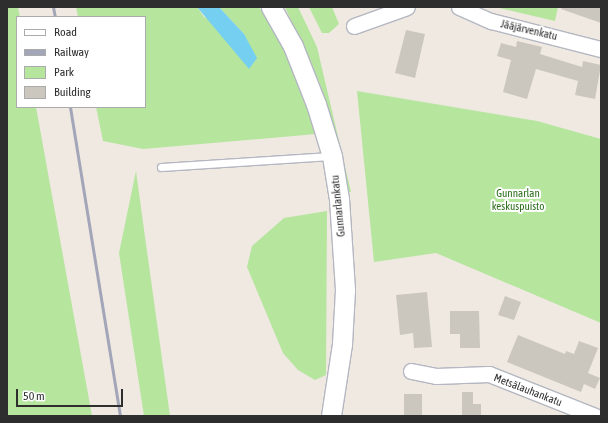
<!DOCTYPE html>
<html>
<head>
<meta charset="utf-8">
<style>
  body { margin:0 }
  #map { position:relative; width:608px; height:423px; overflow:hidden; background:#efe9e1; font-family:"Asap Condensed",sans-serif }
  div>[style] { position:absolute }
  .green>* { inset:0; background:#b6e59e }
  .water>* { inset:0; background:#75cff0 }
  .building>* { inset:0; background:#cbc7bf }
  .roads { filter:drop-shadow(1px 0 #b4b7c1) drop-shadow(-1px 0 #b4b7c1) drop-shadow(0 1px #b4b7c1) drop-shadow(0 -1px #b4b7c1) }
  .service>* { height:7px; margin:-3.5px; padding:0 3.5px; transform-origin:3.5px; border-radius:3.5px; background:#fff }
  .minor>* { height:15px; margin:-7.5px; padding:0 7.5px; transform-origin:7.5px; border-radius:7.5px; background:#fff }
  .tertiary>* { height:19px; margin:-9.5px; padding:0 9.5px; transform-origin:9.5px; border-radius:9.5px; background:#fff }
  .rail>* { height:3px; margin:-1.5px; padding:0 1.5px; transform-origin:1.5px; border-radius:1.5px; background:#a3a6b8 }
  span { translate:-50% -50%; white-space:nowrap; text-align:center; line-height:1.15; -webkit-text-stroke:4px #fff; paint-order:stroke }
  .street-label { font-size:11px; color:#2e2e2e }
  .park-label { font-size:11px; color:#2c6e1b }
  .frame { position:absolute; inset:0; border:8px solid #2e2e2e; pointer-events:none }
  .legend { position:absolute; left:16px; top:16px; width:130px; height:92px; box-sizing:border-box; background:#fff; border:1px solid #ababab; margin:0; padding:5px 7px; list-style:none; font-size:12px; color:#2e2e2e }
  .legend li { display:flex; align-items:center; gap:8px; height:20px }
  .legend b { width:20px; border:1px solid #ababab }
  .scale { position:absolute; left:16px; top:389px; width:107px; height:18px; box-sizing:border-box; border:2px solid #2e2e2e; border-top:0; padding-left:5px; font-size:12px; line-height:14px; white-space:nowrap; color:#2e2e2e; -webkit-text-stroke:3px #fff; paint-order:stroke }
</style>
</head>
<body>
<div id="map">
  <div class="green">
    <i style="clip-path:polygon(7px 7px,18px 7px,20px 17px,17px 17px,17px 107px,36px 107px,92px 416px,7px 416px)"></i>
    <i style="clip-path:polygon(76px 7px,197px 7px,204px 17px,244px 34px,219px 7px,259px 7px,288px 53px,316px 134px,143px 149px,103px 141px,96px 107px,145px 107px,145px 17px,78px 17px)"></i>
    <i style="clip-path:polygon(285px 7px,298px 7px,317px 47px,351px 192px,347px 193px,334px 129px,320px 84px)"></i>
    <i style="clip-path:polygon(309px 7px,332px 7px,339px 24px,329px 33px,322px 33px)"></i>
    <i style="clip-path:polygon(495px 7px,558px 7px,555px 21px)"></i>
    <i style="clip-path:polygon(357px 91px,537px 121px,601px 139px,601px 323px,436px 253px,374px 262px)"></i>
    <i style="clip-path:polygon(136px 171px,145px 237px,170px 416px,144px 416px,119px 253px)"></i>
    <i style="clip-path:polygon(327px 211px,326px 375px,315px 380px,298px 370px,283px 353px,247px 267px,252px 246px,284px 218px)"></i>
  </div>
  <div class="water">
    <i style="clip-path:polygon(197px 7px,219px 7px,244px 34px,257px 58px,249px 69px)"></i>
  </div>
  <div class="building">
    <i style="clip-path:polygon(562px 7px,601px 7px,601px 23px,561px 9px)"></i>
    <i style="clip-path:polygon(406px 30px,425px 34px,415px 78px,395px 73px)"></i>
    <i style="clip-path:polygon(517px 41px,542px 47px,540px 54px,582px 67px,583px 61px,601px 65px,595px 99px,575px 95px,578px 81px,536px 69px,527px 99px,503px 92px,511px 60px,497px 56px,501px 43px,516px 47px)"></i>
    <i style="clip-path:polygon(427px 292px,432px 347px,414px 348px,413px 333px,400px 335px,396px 295px)"></i>
    <i style="clip-path:polygon(505px 296px,521px 302px,514px 320px,498px 315px)"></i>
    <i style="clip-path:polygon(450px 311px,479px 311px,480px 348px,460px 348px,460px 334px,450px 334px)"></i>
    <i style="clip-path:polygon(518px 335px,565px 354px,566px 351px,574px 354px,579px 341px,598px 348px,588px 373px,600px 378px,595px 389px,584px 384px,581px 392px,507px 362px)"></i>
    <i style="clip-path:polygon(462px 392px,473px 392px,473px 404px,481px 404px,481px 416px,462px 416px)"></i>
    <i style="clip-path:polygon(404px 394px,422px 394px,422px 416px,404px 416px)"></i>
  </div>
  <div class="roads">
    <div class="service">
      <i style="left:161px;top:167px;width:170px;rotate:-3.7deg"></i>
    </div>
    <div class="minor">
      <i style="left:459px;top:7px;width:35px;rotate:24deg"></i>
      <i style="left:491px;top:21px;width:114px;rotate:14.3deg"></i>
      <i style="left:354px;top:26px;width:56px;rotate:-19.7deg"></i>
      <i style="left:411px;top:371px;width:25px;rotate:11deg"></i>
      <i style="left:436px;top:376px;width:53px;rotate:-2.2deg"></i>
      <i style="left:489px;top:374px;width:114px;rotate:21.6deg"></i>
    </div>
    <div class="tertiary">
      <i style="left:271px;top:7px;width:45px;rotate:60.6deg"></i>
      <i style="left:293px;top:46px;width:62px;rotate:68.4deg"></i>
      <i style="left:316px;top:104px;width:54px;rotate:72.9deg"></i>
      <i style="left:332px;top:156px;width:44px;rotate:80.8deg"></i>
      <i style="left:339px;top:199px;width:91px;rotate:86.2deg"></i>
      <i style="left:345px;top:290px;width:54px;rotate:93.2deg"></i>
      <i style="left:342px;top:344px;width:73px;rotate:98.7deg"></i>
    </div>
  </div>
  <div class="rail">
    <i style="left:53px;top:7px;width:10px;rotate:79deg"></i>
    <i style="left:70px;top:107px;width:313px;rotate:80.8deg"></i>
  </div>
  <div class="street-label">
    <span style="left:529px;top:30px;rotate:13deg">Jääjärvenkatu</span>
    <span style="left:338px;top:206px;rotate:-96deg">Gunnarlankatu</span>
    <span style="left:528px;top:390px;rotate:21deg">Metsälauhankatu</span>
  </div>
  <div class="park-label">
    <span style="left:518px;top:200px">Gunnarlan<br>keskuspuisto</span>
  </div>
  <div class="frame"></div>
  <ul class="legend">
  <li><b style="height:5px;background:#fff"></b>Road</li>
  <li><b style="height:5px;background:#a3a6b8"></b>Railway</li>
  <li><b style="height:11px;background:#b6e59e"></b>Park</li>
  <li><b style="height:11px;background:#cbc7bf"></b>Building</li>
  </ul>
  <div class="scale">50 m</div>
</div>
</body>
</html>
